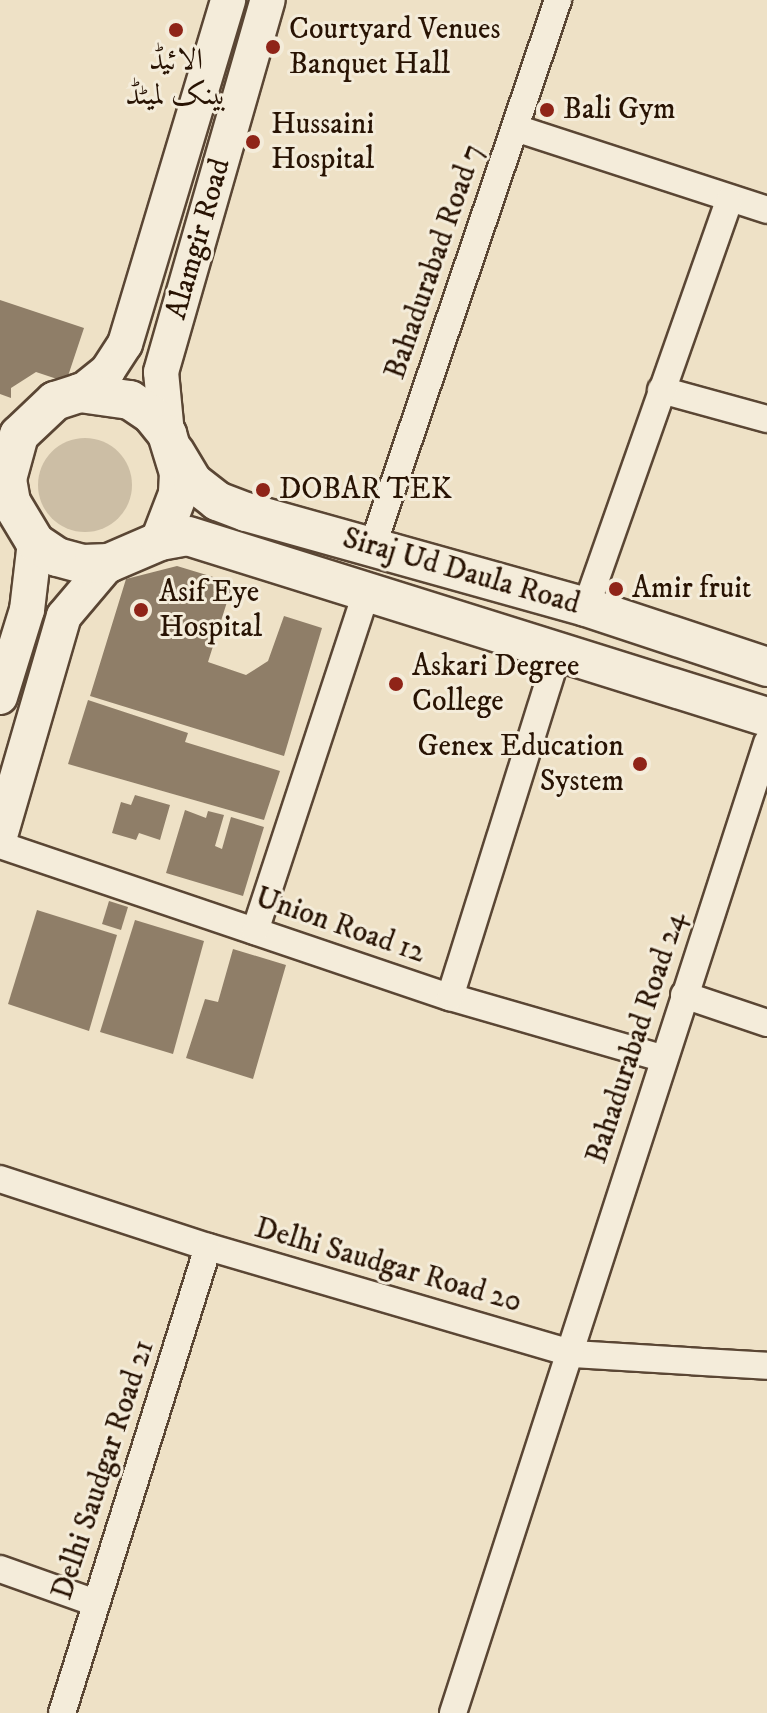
<!DOCTYPE html>
<html>
<head>
<meta charset="utf-8">
<style>
  body { margin:0 }
  #map { position:relative; width:767px; height:1713px; overflow:hidden; background:#eee1c6; font-family:"IM FELL DW Pica",Amiri,serif }
  div>[style] { position:absolute }
  .green>* { inset:0; background:#ccbea5 }
  .round { border-radius:50% }
  .building>* { inset:0; background:#8f7e68 }
  .roads { filter:drop-shadow(2px 0 #5a4634) drop-shadow(-2px 0 #5a4634) drop-shadow(0 2px #5a4634) drop-shadow(0 -2px #5a4634) }
  .minor>* { height:26px; margin:-13px; padding:0 13px; transform-origin:13px; border-radius:13px; background:#f4ecda }
  .tertiary>* { height:34px; margin:-17px; padding:0 17px; transform-origin:17px; border-radius:17px; background:#f4ecda }
  .secondary>* { height:38px; margin:-19px; padding:0 19px; transform-origin:19px; border-radius:19px; background:#f4ecda }
  .dots>* { width:22px; height:22px; translate:-50% -50%; box-sizing:border-box; border:4px solid #f4ecda; border-radius:50% }
  span { translate:-50% -50%; white-space:nowrap; text-align:center; line-height:1.15; -webkit-text-stroke:6px #f4ecda; paint-order:stroke }
  .poi-label { font-size:30px; color:#281303 }
  .left { translate:0 -50%; text-align:left }
  .right { translate:-100% -50%; text-align:right }
  .street-label { font-size:30px; color:#281303 }
</style>
</head>
<body>
<div id="map">
  <div class="green">
    <i class="round" style="left:38px;top:438px;width:94px;height:94px"></i>
  </div>
  <div class="building">
    <i style="clip-path:polygon(0 300px,84px 328px,66px 382px,36px 372px,11px 388px,11px 398px,0 394px)"></i>
    <i style="clip-path:polygon(177px 566px,233px 583px,208px 662px,246px 675px,268px 661px,284px 616px,322px 628px,284px 756px,90px 696px,126px 579px)"></i>
    <i style="clip-path:polygon(88px 700px,188px 733px,185px 742px,280px 771px,264px 820px,68px 764px)"></i>
    <i style="clip-path:polygon(135px 795px,170px 805px,160px 840px,139px 833px,136px 840px,112px 833px,121px 802px,131px 805px)"></i>
    <i style="clip-path:polygon(185px 810px,206px 818px,208px 811px,224px 815px,215px 846px,222px 849px,231px 817px,264px 827px,243px 896px,166px 873px)"></i>
    <i style="clip-path:polygon(109px 901px,128px 907px,121px 930px,102px 924px)"></i>
    <i style="clip-path:polygon(37px 910px,117px 935px,89px 1031px,8px 1004px)"></i>
    <i style="clip-path:polygon(135px 920px,204px 941px,173px 1054px,100px 1032px)"></i>
    <i style="clip-path:polygon(233px 949px,286px 965px,253px 1079px,186px 1058px,205px 999px,218px 1002px)"></i>
  </div>
  <div class="roads">
    <div class="minor">
      <i style="left:515px;top:128px;width:265px;rotate:18deg"></i>
      <i style="left:661px;top:390px;width:110px;rotate:15.3deg"></i>
      <i style="left:373px;top:545px;width:576px;rotate:-71.25deg"></i>
      <i style="left:586px;top:607px;width:430px;rotate:-70.6deg"></i>
      <i style="left:0;top:845px;width:475px;rotate:18.7deg"></i>
      <i style="left:450px;top:997px;width:221px;rotate:16.1deg"></i>
      <i style="left:255px;top:931px;width:359px;rotate:-71.8deg"></i>
      <i style="left:684px;top:995px;width:88px;rotate:18.6deg"></i>
      <i style="left:450px;top:997px;width:365px;rotate:-72.6deg"></i>
      <i style="left:0;top:1179px;width:219px;rotate:18.1deg"></i>
      <i style="left:208px;top:1247px;width:380px;rotate:16.3deg"></i>
      <i style="left:573px;top:1354px;width:194px;rotate:3.5deg"></i>
      <i style="left:0;top:1569px;width:102px;rotate:19.5deg"></i>
      <i style="left:62px;top:1713px;width:488px;rotate:-72.6deg"></i>
      <i style="left:453px;top:1713px;width:1020px;rotate:-72.06deg"></i>
    </div>
    <div class="tertiary">
      <i style="left:80px;top:393px;width:36px;rotate:-39deg"></i>
      <i style="left:108px;top:370px;width:31px;rotate:-57deg"></i>
      <i style="left:125px;top:344px;width:359px;rotate:-73.3deg"></i>
      <i style="left:167px;top:434px;width:62px;rotate:-95.5deg"></i>
      <i style="left:161px;top:372px;width:387px;rotate:-74deg"></i>
      <i style="left:0;top:697px;width:91px;rotate:-72.8deg"></i>
      <i style="left:27px;top:610px;width:68px;rotate:-83.3deg"></i>
      <i style="left:0;top:836px;width:229px;rotate:-73.8deg"></i>
      <i style="left:64px;top:616px;width:70px;rotate:-49.7deg"></i>
    </div>
    <div class="secondary">
      <i style="left:80px;top:393px;width:50px;rotate:8deg"></i>
      <i style="left:130px;top:400px;width:25px;rotate:34deg"></i>
      <i style="left:151px;top:414px;width:26px;rotate:51deg"></i>
      <i style="left:167px;top:434px;width:41px;rotate:72.9deg"></i>
      <i style="left:179px;top:473px;width:21px;rotate:93deg"></i>
      <i style="left:178px;top:494px;width:50px;rotate:111deg"></i>
      <i style="left:160px;top:541px;width:56px;rotate:156.7deg"></i>
      <i style="left:109px;top:563px;width:26px;rotate:178deg"></i>
      <i style="left:83px;top:564px;width:27px;rotate:-165deg"></i>
      <i style="left:57px;top:557px;width:27px;rotate:-146deg"></i>
      <i style="left:35px;top:542px;width:47px;rotate:-121deg"></i>
      <i style="left:11px;top:502px;width:23px;rotate:-100deg"></i>
      <i style="left:7px;top:479px;width:46px;rotate:-74.7deg"></i>
      <i style="left:19px;top:435px;width:50px;rotate:-43.4deg"></i>
      <i style="left:55px;top:401px;width:26px;rotate:-18deg"></i>
      <i style="left:175px;top:452px;width:35px;rotate:59deg"></i>
      <i style="left:193px;top:482px;width:31px;rotate:38deg"></i>
      <i style="left:217px;top:501px;width:31px;rotate:21deg"></i>
      <i style="left:246px;top:512px;width:353px;rotate:15.6deg"></i>
      <i style="left:586px;top:607px;width:191px;rotate:18.3deg"></i>
      <i style="left:160px;top:541px;width:28px;rotate:-10deg"></i>
      <i style="left:188px;top:536px;width:607px;rotate:17.36deg"></i>
    </div>
  </div>
  <div class="dots">
    <i style="left:176px;top:30px;background:#8f2418"></i>
    <i style="left:273px;top:47px;background:#8f2418"></i>
    <i style="left:547px;top:110px;background:#8f2418"></i>
    <i style="left:253px;top:142px;background:#8f2418"></i>
    <i style="left:263px;top:490px;background:#8f2418"></i>
    <i style="left:616px;top:589px;background:#8f2418"></i>
    <i style="left:141px;top:610px;background:#8f2418"></i>
    <i style="left:396px;top:684px;background:#8f2418"></i>
    <i style="left:640px;top:764px;background:#8f2418"></i>
  </div>
  <div class="poi-label">
    <span class="left" style="left:289px;top:47px">Courtyard Venues<br>Banquet Hall</span>
    <span style="left:176px;top:78px">الائیڈ<br>بینک لمیٹڈ</span>
    <span class="left" style="left:563px;top:110px">Bali Gym</span>
    <span class="left" style="left:271px;top:142px">Hussaini<br>Hospital</span>
    <span class="left" style="left:279px;top:490px">DOBAR TEK</span>
    <span class="left" style="left:632px;top:589px">Amir fruit</span>
    <span class="left" style="left:159px;top:610px">Asif Eye<br>Hospital</span>
    <span class="left" style="left:412px;top:684px">Askari Degree<br>College</span>
    <span class="right" style="left:624px;top:764px">Genex Education<br>System</span>
  </div>
  <div class="street-label">
    <span style="left:199px;top:239px;rotate:-74deg">Alamgir Road</span>
    <span style="left:435px;top:262px;rotate:-71deg">Bahadurabad Road 7</span>
    <span style="left:461px;top:572px;rotate:16deg">Siraj Ud Daula Road</span>
    <span style="left:340px;top:926px;rotate:19deg">Union Road 12</span>
    <span style="left:637px;top:1038px;rotate:-72deg">Bahadurabad Road 24</span>
    <span style="left:388px;top:1266px;rotate:16deg">Delhi Saudgar Road 20</span>
    <span style="left:104px;top:1470px;rotate:-72deg">Delhi Saudgar Road 21</span>
  </div>
</div>
</body>
</html>
